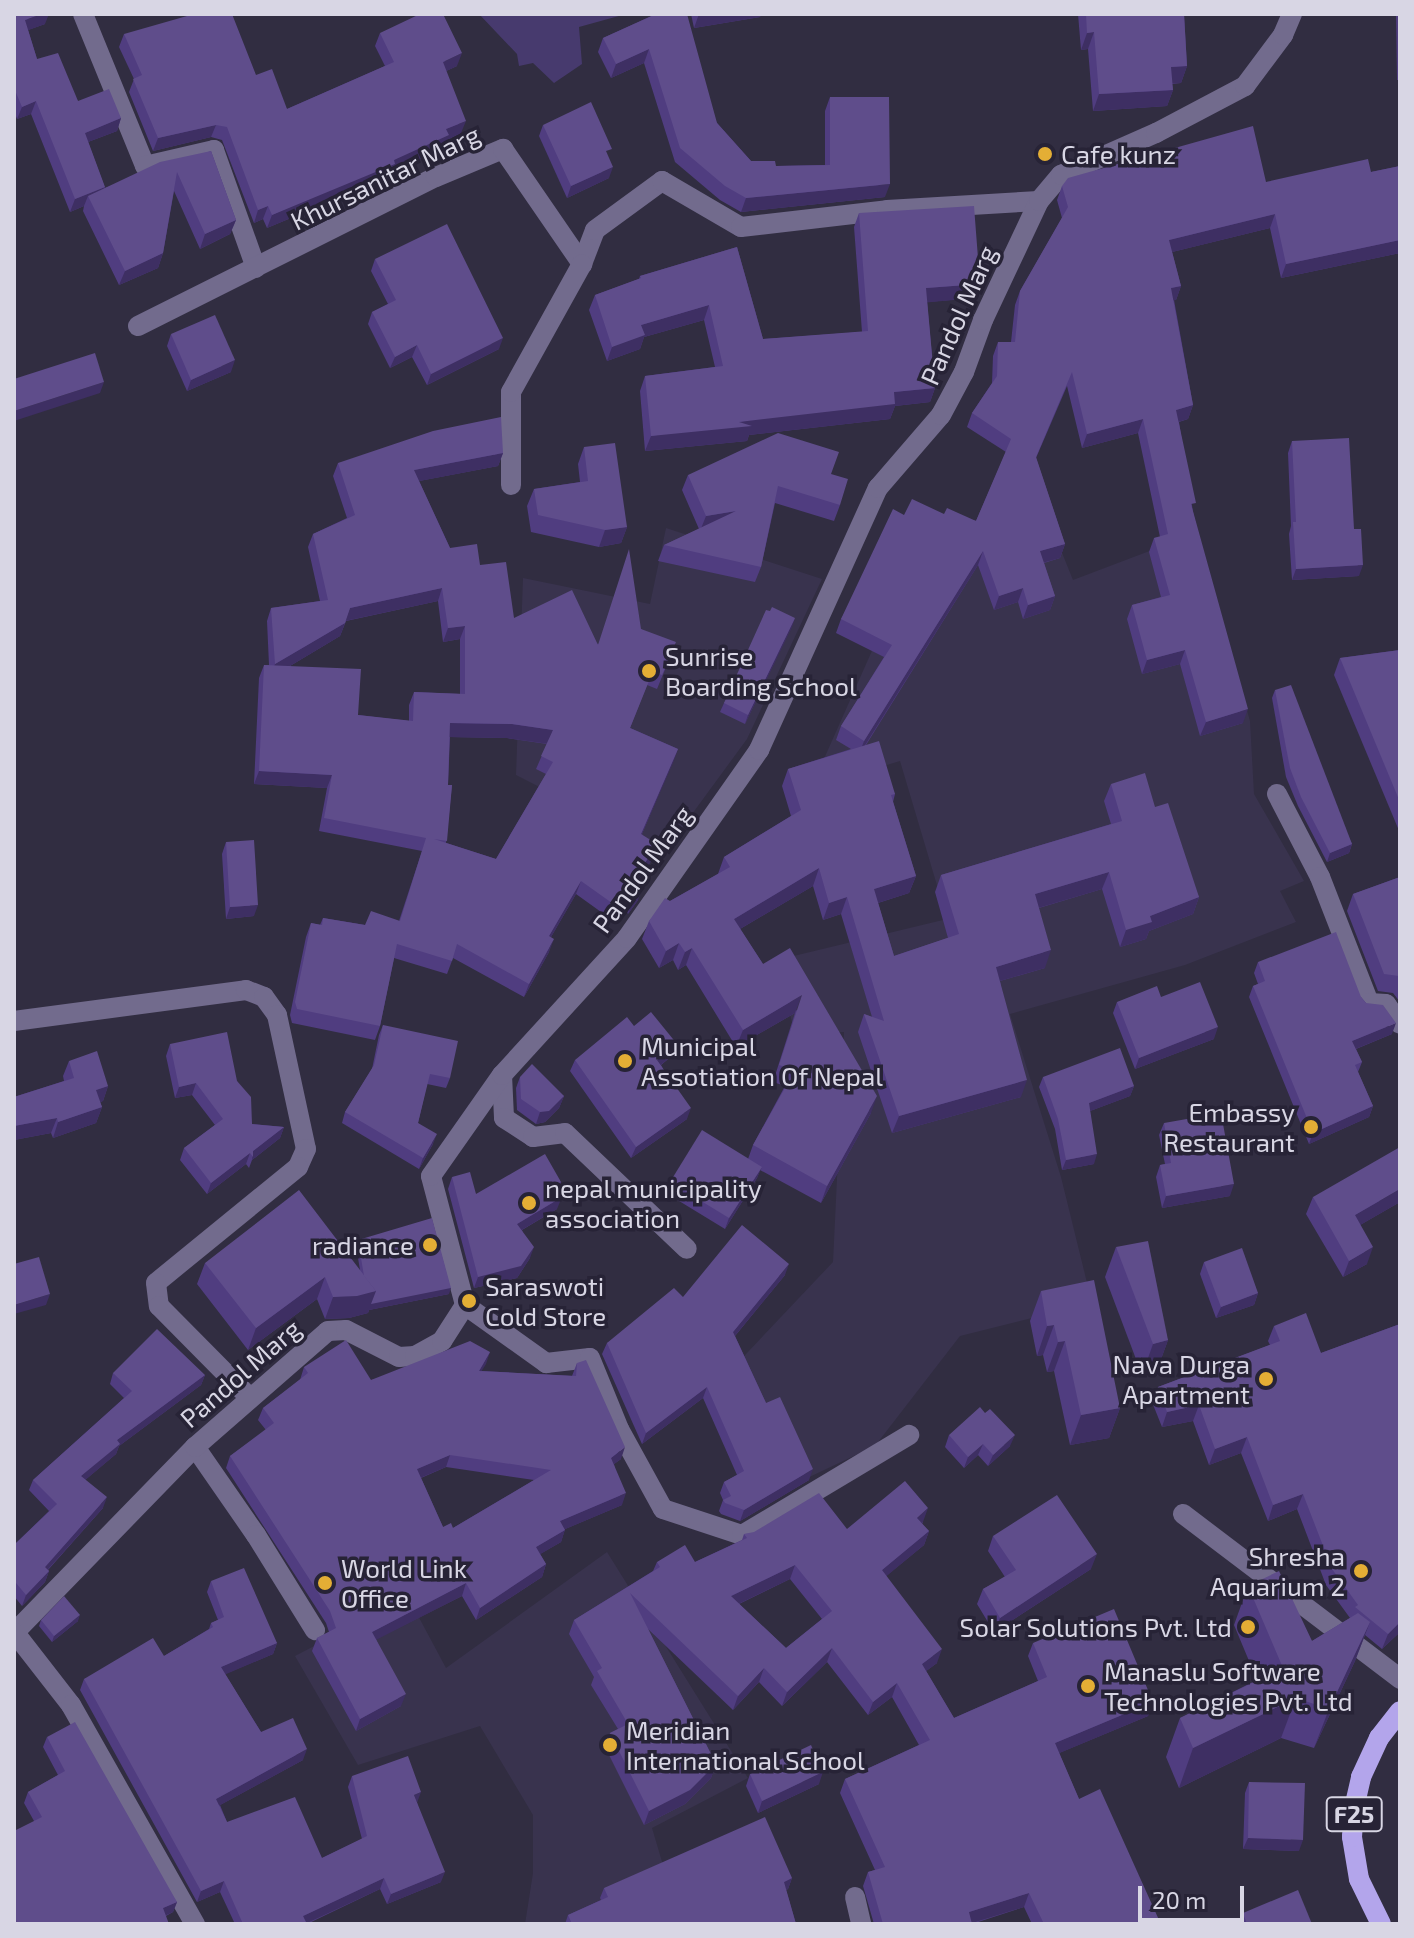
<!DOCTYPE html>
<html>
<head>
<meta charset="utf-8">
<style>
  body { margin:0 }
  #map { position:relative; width:1414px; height:1938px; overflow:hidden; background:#312d41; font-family:"Exo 2",sans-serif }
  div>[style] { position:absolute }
  .built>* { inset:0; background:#39334e }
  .green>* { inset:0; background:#473a6e }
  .minor>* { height:20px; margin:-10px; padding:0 10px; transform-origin:10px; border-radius:10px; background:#726b8d }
  .major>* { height:20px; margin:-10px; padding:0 10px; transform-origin:10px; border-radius:10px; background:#b3a5eb }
  .wall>* { inset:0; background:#503d80 }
  .shaded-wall>* { inset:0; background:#3e2f63 }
  .building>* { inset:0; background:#5f4d8b }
  .dots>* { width:22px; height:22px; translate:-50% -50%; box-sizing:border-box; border:4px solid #272336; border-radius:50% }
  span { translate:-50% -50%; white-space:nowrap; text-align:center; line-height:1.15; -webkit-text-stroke:7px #272336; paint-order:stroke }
  .shield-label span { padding:2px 6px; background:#272336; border:2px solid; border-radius:6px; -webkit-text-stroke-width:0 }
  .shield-label { font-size:24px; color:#d8d6e4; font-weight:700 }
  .poi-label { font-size:26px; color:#d8d6e4 }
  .left { translate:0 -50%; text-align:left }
  .right { translate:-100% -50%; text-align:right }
  .street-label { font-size:26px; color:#d8d6e4 }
  .frame { position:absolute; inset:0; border:16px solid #d8d6e4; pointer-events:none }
  .scale { position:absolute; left:1138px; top:1886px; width:106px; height:36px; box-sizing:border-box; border:4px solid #d8d6e4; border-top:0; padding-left:10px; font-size:24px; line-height:28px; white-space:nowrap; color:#d8d6e4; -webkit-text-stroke:6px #272336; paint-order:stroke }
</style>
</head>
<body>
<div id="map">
  <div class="built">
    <i style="clip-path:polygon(931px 518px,1050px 523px,1073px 580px,1197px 533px,1250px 721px,1254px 794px,1304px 881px,1280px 891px,1296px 922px,1185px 965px,1010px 1014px,1061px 1177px,1092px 1303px,960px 1336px,875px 1446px,786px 1488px,711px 1391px,833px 1262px,844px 1032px,795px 1035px,777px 960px,947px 919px,900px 761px,811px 788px)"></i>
    <i style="clip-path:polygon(666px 528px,822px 579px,747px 739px,665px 851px,516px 775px,523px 578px,650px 604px)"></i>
    <i style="clip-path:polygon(607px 1552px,748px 1778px,652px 1828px,674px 1902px,631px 1924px,525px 1924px,533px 1873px,533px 1815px,480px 1726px,358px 1765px,295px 1656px,408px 1597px,446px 1668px)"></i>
  </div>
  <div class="green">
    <i style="clip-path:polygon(479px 14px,626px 14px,579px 27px,582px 64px,554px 83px,533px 63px,519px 66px,517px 54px)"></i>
  </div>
  <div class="minor">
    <i style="left:83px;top:14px;width:164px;rotate:67.8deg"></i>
    <i style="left:145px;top:166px;width:71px;rotate:-13.1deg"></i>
    <i style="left:214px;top:150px;width:125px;rotate:70.4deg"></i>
    <i style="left:138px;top:326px;width:333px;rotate:-26.6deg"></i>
    <i style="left:436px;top:177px;width:73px;rotate:-22.7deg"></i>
    <i style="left:503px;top:149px;width:140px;rotate:55.5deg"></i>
    <i style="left:582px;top:264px;width:36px;rotate:-69deg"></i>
    <i style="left:595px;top:230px;width:83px;rotate:-36.2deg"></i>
    <i style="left:662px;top:181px;width:91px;rotate:30.2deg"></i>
    <i style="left:741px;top:227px;width:147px;rotate:-6.6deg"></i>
    <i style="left:887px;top:210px;width:152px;rotate:-3.4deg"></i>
    <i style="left:511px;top:485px;width:93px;rotate:-90deg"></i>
    <i style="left:511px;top:392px;width:146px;rotate:-61deg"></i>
    <i style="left:1277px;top:794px;width:93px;rotate:62.6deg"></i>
    <i style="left:1320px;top:877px;width:135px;rotate:68.7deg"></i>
    <i style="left:1369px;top:1003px;width:17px;rotate:3deg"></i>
    <i style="left:1386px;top:1004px;width:24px;rotate:55deg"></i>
    <i style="left:14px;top:1021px;width:234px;rotate:-7.6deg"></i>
    <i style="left:246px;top:990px;width:19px;rotate:21deg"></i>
    <i style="left:264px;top:997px;width:22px;rotate:54deg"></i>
    <i style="left:277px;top:1015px;width:137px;rotate:77.8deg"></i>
    <i style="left:306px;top:1149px;width:20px;rotate:114deg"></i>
    <i style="left:298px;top:1167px;width:183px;rotate:140.8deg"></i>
    <i style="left:156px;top:1283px;width:23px;rotate:83deg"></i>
    <i style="left:159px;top:1306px;width:129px;rotate:45.3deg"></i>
    <i style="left:502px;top:1075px;width:43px;rotate:87.3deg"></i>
    <i style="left:504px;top:1118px;width:35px;rotate:33deg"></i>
    <i style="left:533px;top:1137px;width:32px;rotate:-7deg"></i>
    <i style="left:565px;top:1133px;width:168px;rotate:43.6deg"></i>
    <i style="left:465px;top:1305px;width:100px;rotate:35.6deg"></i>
    <i style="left:546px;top:1363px;width:44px;rotate:-6.5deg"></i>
    <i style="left:590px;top:1358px;width:77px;rotate:67.8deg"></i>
    <i style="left:619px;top:1429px;width:91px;rotate:61.2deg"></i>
    <i style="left:663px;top:1509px;width:83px;rotate:18.2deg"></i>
    <i style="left:742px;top:1535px;width:195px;rotate:-30.9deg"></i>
    <i style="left:195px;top:1447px;width:107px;rotate:55.3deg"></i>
    <i style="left:256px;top:1535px;width:112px;rotate:58.2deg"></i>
    <i style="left:1183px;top:1514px;width:273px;rotate:37.2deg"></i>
    <i style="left:14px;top:1633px;width:260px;rotate:-45.8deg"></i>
    <i style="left:195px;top:1447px;width:176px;rotate:-41.1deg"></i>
    <i style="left:328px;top:1331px;width:18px;rotate:-3deg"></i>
    <i style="left:346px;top:1330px;width:59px;rotate:27deg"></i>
    <i style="left:399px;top:1357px;width:16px;rotate:-4deg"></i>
    <i style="left:415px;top:1356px;width:31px;rotate:-29deg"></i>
    <i style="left:442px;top:1341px;width:43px;rotate:-57.4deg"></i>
    <i style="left:465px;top:1305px;width:133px;rotate:-104.8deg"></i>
    <i style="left:431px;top:1176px;width:123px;rotate:-54.9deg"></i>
    <i style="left:502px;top:1075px;width:185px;rotate:-47.6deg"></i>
    <i style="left:627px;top:938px;width:230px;rotate:-54.9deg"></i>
    <i style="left:759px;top:750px;width:288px;rotate:-65.6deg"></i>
    <i style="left:878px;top:488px;width:96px;rotate:-49.2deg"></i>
    <i style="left:941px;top:415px;width:49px;rotate:-61.9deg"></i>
    <i style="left:964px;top:372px;width:55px;rotate:-69.9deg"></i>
    <i style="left:983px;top:320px;width:132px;rotate:-64.8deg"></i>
    <i style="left:1039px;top:201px;width:34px;rotate:-50deg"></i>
    <i style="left:1061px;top:175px;width:104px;rotate:-23.9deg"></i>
    <i style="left:1156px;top:133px;width:101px;rotate:-27.8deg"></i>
    <i style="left:1245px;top:86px;width:64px;rotate:-53.3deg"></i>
    <i style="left:1283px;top:35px;width:23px;rotate:-67deg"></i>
    <i style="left:15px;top:1633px;width:91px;rotate:52.1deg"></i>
    <i style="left:71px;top:1705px;width:252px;rotate:60.5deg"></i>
    <i style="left:855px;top:1897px;width:28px;rotate:77deg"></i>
  </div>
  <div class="major">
    <i style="left:1381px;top:1924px;width:50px;rotate:-116.1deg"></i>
    <i style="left:1359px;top:1879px;width:43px;rotate:-99.5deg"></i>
    <i style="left:1352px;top:1837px;width:29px;rotate:-86deg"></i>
    <i style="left:1354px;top:1808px;width:32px;rotate:-77deg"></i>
    <i style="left:1361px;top:1777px;width:43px;rotate:-65.2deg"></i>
    <i style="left:1379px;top:1738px;width:34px;rotate:-52deg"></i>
  </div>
  <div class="wall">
    <i style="clip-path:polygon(14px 14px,45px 24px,28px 30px,37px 59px,78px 101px,121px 118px,117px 131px,88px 142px,105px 188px,211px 151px,236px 220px,230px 234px,200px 249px,174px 191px,163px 253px,158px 268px,119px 285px,83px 211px,84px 206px,70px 212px,31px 114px,17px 119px,14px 111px)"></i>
    <i style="clip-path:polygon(656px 14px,717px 123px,751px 161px,776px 166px,825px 165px,825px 111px,830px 97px,885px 197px,741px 212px,720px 200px,675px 162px,644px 63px,611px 78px,598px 52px,603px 38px)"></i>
    <i style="clip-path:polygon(691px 14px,761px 14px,760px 17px,694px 28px)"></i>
    <i style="clip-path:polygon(1078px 14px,1184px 14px,1187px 66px,1181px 83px,1172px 84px,1173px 90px,1167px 106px,1093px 111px,1088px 49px,1081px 50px)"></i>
    <i style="clip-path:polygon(1396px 14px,1400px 14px,1400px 80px,1397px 80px)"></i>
    <i style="clip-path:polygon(380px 33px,457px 66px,446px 71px,461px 133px,447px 140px,444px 148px,393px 171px,391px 176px,267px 228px,263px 219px,254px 223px,222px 140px,211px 137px,153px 151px,129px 92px,134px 79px,119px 47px,124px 34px,256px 75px,287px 109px,385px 66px,375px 46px)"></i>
    <i style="clip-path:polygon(543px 125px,609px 178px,567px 198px,539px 136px)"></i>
    <i style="clip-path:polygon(1400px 166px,1400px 253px,1281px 278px,1270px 228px,1172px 252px,1181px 286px,1176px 300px,1174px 300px,1193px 405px,1188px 419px,1179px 422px,1193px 512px,1243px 723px,1200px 736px,1180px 664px,1142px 674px,1127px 619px,1132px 605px,1161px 597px,1149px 552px,1154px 538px,1160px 537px,1138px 433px,1082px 448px,1067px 386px,1036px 458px,1065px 544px,1060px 558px,1044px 563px,1055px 596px,1050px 610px,1023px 619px,1018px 602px,994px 610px,978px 565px,866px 745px,895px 794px,893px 802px,916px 876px,909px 893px,878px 903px,894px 956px,948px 938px,935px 892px,941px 875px,1111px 824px,1104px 801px,1111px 784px,1155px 807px,1199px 897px,1193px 914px,1149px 931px,1146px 939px,1120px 947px,1102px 889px,1039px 908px,1045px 968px,1000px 981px,1021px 1097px,892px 1133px,858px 1032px,864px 1014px,872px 1017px,841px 914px,823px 920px,813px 886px,740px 929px,763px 964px,871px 1113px,821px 1203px,760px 1170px,757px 1178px,725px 1229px,666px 1193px,670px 1182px,748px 1159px,753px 1145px,785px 1086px,773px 1082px,795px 1013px,736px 1047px,686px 965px,678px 970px,673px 960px,659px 968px,642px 939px,649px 921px,670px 901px,718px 874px,724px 857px,791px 816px,782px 786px,788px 769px,851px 749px,836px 740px,841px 726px,884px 657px,836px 633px,841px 619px,904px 515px,944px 514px,976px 521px,1006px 452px,967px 427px,972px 413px,992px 383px,993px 356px,998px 342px,1011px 342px,1015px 305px,1020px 291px,1062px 218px,1057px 200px,1062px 186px,1266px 182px,1371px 172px)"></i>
    <i style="clip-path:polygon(859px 213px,980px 284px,975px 298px,927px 302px,935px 388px,930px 402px,895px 406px,890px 419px,749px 435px,747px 441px,645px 451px,640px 391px,645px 376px,715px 367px,704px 320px,644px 337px,640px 349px,607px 361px,589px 310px,595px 295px,639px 279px,640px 276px,737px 247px,763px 339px,862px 332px,854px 227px)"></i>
    <i style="clip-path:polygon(375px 259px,499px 349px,427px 385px,412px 357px,390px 368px,368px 324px,372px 312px,388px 304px,371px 271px)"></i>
    <i style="clip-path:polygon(171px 334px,231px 372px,187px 391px,167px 346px)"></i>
    <i style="clip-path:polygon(1292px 441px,1354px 529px,1359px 576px,1292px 580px,1289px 534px,1291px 526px,1288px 453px)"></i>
    <i style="clip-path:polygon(584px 447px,627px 527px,621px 543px,599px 547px,531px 532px,527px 506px,534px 489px,580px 482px,578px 464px)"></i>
    <i style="clip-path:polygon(evenodd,503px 453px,498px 466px,419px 481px,450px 548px,480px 565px,514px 618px,598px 644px,641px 629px,671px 655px,657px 689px,647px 685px,630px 728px,678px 749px,642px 834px,653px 858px,637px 882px,638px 900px,628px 914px,625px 908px,615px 922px,576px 894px,551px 937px,549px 952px,524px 997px,453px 958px,447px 974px,394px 958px,380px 1026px,375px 1040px,292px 1023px,290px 1015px,306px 937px,311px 923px,320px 925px,323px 918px,365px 925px,399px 921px,422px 851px,319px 831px,327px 788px,254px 784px,259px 678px,264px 665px,269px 665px,267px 621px,271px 608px,320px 601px,308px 547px,313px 534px,347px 518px,333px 476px,338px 463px,503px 453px,438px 601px,443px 642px,460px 639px,460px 694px,414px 692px,409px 705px,409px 721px,358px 715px,290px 666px,340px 636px,346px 621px,438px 601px,503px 453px,450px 737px,507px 738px,547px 744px,536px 769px,546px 774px,496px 859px,446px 843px,452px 785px,448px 785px,450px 737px)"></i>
    <i style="clip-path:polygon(831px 474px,840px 505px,834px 521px,775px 503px,761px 567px,755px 582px,658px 561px,664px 545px,699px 529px,682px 490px,688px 475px)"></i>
    <i style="clip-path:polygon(795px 618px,745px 724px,720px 712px,724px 703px)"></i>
    <i style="clip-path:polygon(1400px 650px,1400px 833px,1334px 675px,1340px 658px)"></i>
    <i style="clip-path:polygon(1275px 690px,1352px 844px,1349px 853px,1327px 862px,1298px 806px,1286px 777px,1272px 698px)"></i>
    <i style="clip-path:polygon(226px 842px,254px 916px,226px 919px,222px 854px)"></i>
    <i style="clip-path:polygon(1400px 877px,1400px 1002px,1393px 993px,1378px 991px,1347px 911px,1353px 894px)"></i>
    <i style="clip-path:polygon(1258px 962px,1361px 997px,1392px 1034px,1356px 1049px,1362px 1062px,1358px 1072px,1373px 1106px,1369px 1117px,1309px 1144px,1249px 997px,1253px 986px,1258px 984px,1254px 973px)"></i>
    <i style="clip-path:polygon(1161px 997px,1214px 1039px,1135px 1069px,1113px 1013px,1117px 1002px)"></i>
    <i style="clip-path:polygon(383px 1025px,450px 1078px,446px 1088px,427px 1084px,418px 1123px,433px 1144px,419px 1169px,342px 1123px,345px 1112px,372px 1069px,379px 1035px)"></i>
    <i style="clip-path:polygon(170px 1044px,237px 1081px,252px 1124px,284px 1127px,280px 1138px,252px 1160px,249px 1168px,246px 1164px,207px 1194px,180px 1160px,184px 1148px,215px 1125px,192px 1095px,175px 1098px,166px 1056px)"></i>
    <i style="clip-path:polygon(677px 1044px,673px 1055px,661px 1065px,687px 1119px,631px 1158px,570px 1071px,575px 1060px)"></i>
    <i style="clip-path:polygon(69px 1061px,108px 1086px,103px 1101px,100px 1102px,102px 1107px,96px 1123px,53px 1138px,51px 1133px,14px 1140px,14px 1097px,64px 1081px,63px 1076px)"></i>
    <i style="clip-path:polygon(520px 1077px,564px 1096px,559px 1108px,545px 1122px,536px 1124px,517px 1110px,516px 1088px)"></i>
    <i style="clip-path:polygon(1043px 1077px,1134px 1086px,1130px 1096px,1090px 1111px,1094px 1164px,1062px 1170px,1055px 1129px,1039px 1087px)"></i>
    <i style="clip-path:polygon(1164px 1123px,1230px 1196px,1162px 1208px,1156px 1177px,1160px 1165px,1165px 1164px,1159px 1135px)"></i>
    <i style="clip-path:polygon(452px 1177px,476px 1194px,561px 1182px,558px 1191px,557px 1209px,522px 1230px,530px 1258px,517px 1278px,474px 1288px,448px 1189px)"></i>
    <i style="clip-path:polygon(1313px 1197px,1400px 1202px,1360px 1225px,1367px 1264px,1343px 1277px,1306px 1214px)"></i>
    <i style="clip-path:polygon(358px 1240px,449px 1294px,369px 1310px,368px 1313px,349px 1318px,325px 1319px,317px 1299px,248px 1350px,197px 1284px,205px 1263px,360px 1270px,356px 1246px)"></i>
    <i style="clip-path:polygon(1116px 1247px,1168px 1340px,1157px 1370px,1142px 1375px,1105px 1277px)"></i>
    <i style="clip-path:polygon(1204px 1262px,1258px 1293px,1254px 1305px,1216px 1318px,1200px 1274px)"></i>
    <i style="clip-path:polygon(785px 1275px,735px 1336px,766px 1403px,809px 1480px,740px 1521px,721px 1514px,719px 1511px,723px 1500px,720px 1493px,724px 1482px,737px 1475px,703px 1398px,642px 1444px,602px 1354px,607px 1343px,683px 1297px)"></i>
    <i style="clip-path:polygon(1041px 1291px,1120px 1408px,1109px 1438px,1070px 1445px,1054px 1371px,1047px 1372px,1043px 1355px,1037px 1356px,1030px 1321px)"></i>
    <i style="clip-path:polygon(1400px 1324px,1400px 1632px,1382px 1649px,1365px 1635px,1355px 1661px,1314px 1748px,1281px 1738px,1179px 1788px,1166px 1757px,1180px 1718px,1257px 1680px,1234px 1625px,1248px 1586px,1312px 1641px,1350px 1618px,1326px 1585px,1297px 1509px,1268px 1521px,1241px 1453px,1209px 1465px,1193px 1421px,1162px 1427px,1152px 1402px,1158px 1387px,1270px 1345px,1268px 1341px,1274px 1326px,1321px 1353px)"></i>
    <i style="clip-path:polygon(evenodd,490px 1352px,481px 1371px,572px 1376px,577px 1363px,621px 1459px,614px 1464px,622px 1505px,565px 1529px,561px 1542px,540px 1554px,546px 1564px,542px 1577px,476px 1620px,462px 1596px,376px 1639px,401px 1706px,356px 1731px,312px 1651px,317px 1638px,329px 1632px,326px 1623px,226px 1468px,230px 1456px,266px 1430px,258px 1420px,263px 1408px,300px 1380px,304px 1367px,371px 1380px,490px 1352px,446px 1467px,534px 1480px,453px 1528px,443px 1527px,421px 1478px,446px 1467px)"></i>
    <i style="clip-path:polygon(113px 1373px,205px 1375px,201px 1385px,119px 1446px,116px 1454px,85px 1480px,103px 1508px,48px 1570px,49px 1571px,45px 1582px,22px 1606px,14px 1596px,14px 1545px,49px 1511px,29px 1490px,33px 1480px,124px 1398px,110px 1384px)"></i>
    <i style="clip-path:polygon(949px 1435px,1010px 1446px,988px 1466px,978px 1455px,964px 1468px,945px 1447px)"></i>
    <i style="clip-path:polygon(evenodd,923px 1522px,922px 1524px,929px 1531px,924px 1545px,886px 1576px,937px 1663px,926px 1671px,954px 1718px,1038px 1681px,1028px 1656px,1033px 1643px,1153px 1702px,1148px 1716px,1059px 1753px,1079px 1799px,1158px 1924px,1032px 1924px,1024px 1907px,972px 1924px,874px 1924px,863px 1886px,868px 1872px,875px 1870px,840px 1793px,845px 1779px,919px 1745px,892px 1697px,868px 1715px,827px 1662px,782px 1706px,759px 1682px,733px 1710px,648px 1629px,716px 1764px,711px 1778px,685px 1804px,644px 1825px,605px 1747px,610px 1733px,618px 1729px,591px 1685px,594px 1677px,569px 1634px,574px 1620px,653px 1571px,657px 1562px,695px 1562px,742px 1540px,744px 1534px,847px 1529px,923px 1522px,790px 1579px,822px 1619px,786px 1648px,739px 1604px,790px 1579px)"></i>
    <i style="clip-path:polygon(993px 1536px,1091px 1569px,994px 1632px,977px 1604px,983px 1589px,1005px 1577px,988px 1551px)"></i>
    <i style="clip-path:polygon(211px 1581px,277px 1643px,273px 1654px,225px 1674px,261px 1732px,303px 1760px,220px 1805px,227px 1822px,322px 1858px,362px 1839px,348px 1787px,352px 1776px,417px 1803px,441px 1882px,387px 1904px,380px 1889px,307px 1924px,235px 1924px,220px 1892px,197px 1902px,80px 1690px,84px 1679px,164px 1656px,209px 1629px,211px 1623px,218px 1620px,207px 1592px)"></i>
    <i style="clip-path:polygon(41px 1620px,78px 1621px,52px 1642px,39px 1626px)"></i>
    <i style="clip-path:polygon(47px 1737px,177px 1902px,173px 1912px,166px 1916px,34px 1821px,24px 1803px,28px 1792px,58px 1775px,43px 1747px)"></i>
    <i style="clip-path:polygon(750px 1774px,819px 1784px,758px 1813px,746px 1786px)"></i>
    <i style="clip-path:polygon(1249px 1782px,1299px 1851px,1243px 1849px,1245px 1793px)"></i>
    <i style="clip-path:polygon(792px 1878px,788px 1889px,786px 1890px,796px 1924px,565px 1924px,568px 1915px,601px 1900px,600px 1898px,604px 1888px)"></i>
    <i style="clip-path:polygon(1243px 1913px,1312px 1924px,1239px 1924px)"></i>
  </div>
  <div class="shaded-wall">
    <i style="clip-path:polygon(42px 14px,49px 14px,45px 24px,20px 33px,25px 20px)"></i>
    <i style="clip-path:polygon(699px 14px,761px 14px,760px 17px,694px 28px)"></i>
    <i style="clip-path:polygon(1094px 32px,1088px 49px,1081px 50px,1087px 33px)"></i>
    <i style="clip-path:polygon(649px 49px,644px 63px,611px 78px,616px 64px)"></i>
    <i style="clip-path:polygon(462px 53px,457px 66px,438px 75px,443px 62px)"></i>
    <i style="clip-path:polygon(1187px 66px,1181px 83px,1165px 84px,1171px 67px)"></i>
    <i style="clip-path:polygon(1173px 90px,1167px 106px,1093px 111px,1099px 94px)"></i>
    <i style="clip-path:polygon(36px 101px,31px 114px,17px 119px,22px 107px)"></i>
    <i style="clip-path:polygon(121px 118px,117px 131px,80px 145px,85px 133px)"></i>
    <i style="clip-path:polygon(466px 121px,461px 133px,447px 140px,444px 148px,393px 171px,391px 176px,267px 228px,272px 215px,394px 160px,446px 129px)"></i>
    <i style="clip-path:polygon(216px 125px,211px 137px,153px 151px,158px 138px)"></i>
    <i style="clip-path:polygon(613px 167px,609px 178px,567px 198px,571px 186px)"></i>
    <i style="clip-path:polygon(890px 184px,885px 197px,741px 212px,746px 198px)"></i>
    <i style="clip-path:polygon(105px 187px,101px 200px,88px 196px,84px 206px,70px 212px,75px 199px)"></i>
    <i style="clip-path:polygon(268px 206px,263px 219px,254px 223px,258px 210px)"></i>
    <i style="clip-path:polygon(1275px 214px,1270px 228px,1164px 254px,1169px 240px)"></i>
    <i style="clip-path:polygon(236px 220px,230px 234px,200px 249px,205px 234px)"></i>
    <i style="clip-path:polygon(1400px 240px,1400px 253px,1281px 278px,1286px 264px)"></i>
    <i style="clip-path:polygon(163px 253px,158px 268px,119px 285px,125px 271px)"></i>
    <i style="clip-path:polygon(980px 284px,975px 298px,921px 303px,926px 288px)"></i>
    <i style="clip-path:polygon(1181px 286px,1176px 300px,1166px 302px,1171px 288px)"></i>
    <i style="clip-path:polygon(709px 305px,704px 320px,644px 337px,640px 349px,607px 361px,612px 347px,641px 325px)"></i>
    <i style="clip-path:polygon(503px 338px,499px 349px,427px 385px,431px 374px)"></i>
    <i style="clip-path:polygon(417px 345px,412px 357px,390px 368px,395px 357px)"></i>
    <i style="clip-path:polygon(235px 360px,231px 372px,187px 391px,191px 380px)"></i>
    <i style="clip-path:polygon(104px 382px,100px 393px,14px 421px,14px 411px)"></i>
    <i style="clip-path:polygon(935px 388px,930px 402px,895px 406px,890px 419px,749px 435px,747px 441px,645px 451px,651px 436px,739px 422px,894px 392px)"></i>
    <i style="clip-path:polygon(1193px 405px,1188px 419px,1171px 424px,1176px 410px)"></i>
    <i style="clip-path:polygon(1143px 419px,1138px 433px,1082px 448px,1087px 434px)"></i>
    <i style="clip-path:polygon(503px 453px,498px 466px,409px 483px,414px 470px)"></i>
    <i style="clip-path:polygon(736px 511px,700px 531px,706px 516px)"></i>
    <i style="clip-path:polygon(627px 527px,621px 543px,599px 547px,605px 530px)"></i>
    <i style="clip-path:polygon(1065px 544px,1060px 558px,1035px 565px,1040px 551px)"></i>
    <i style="clip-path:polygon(983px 551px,978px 565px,859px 755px,864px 741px)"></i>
    <i style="clip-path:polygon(1363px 565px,1359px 576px,1292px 580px,1296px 569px)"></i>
    <i style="clip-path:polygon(442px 588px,438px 601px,345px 621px,350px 608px)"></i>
    <i style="clip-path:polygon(1023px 588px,1018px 602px,994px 610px,999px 596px)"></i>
    <i style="clip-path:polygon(1055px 596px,1050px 610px,1023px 619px,1028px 605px)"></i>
    <i style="clip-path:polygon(795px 618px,792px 627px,745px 724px,748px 715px)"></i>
    <i style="clip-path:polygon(345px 623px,340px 636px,270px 678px,275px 664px)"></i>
    <i style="clip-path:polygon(465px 626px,460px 639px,443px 642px,448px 628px)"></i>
    <i style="clip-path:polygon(1185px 650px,1180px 664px,1142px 674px,1147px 660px)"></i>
    <i style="clip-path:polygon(1248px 709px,1243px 723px,1200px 736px,1206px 722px)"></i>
    <i style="clip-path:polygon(450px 723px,512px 724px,553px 730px,549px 744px,507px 738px,445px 737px)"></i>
    <i style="clip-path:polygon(678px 749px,673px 763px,636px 847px,641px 834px)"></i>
    <i style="clip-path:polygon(259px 771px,332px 775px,327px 788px,254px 784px)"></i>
    <i style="clip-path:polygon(657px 844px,653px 858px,630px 894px,634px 880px)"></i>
    <i style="clip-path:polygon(1352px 844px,1349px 853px,1327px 862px,1330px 853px)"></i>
    <i style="clip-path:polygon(819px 868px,813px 886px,728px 936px,734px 919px)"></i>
    <i style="clip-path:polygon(1109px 872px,1102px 889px,1028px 911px,1035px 894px)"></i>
    <i style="clip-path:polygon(916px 876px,909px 893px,868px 906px,874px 889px)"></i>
    <i style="clip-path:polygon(581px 881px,576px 894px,544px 949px,549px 936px)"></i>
    <i style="clip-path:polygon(643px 886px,638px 900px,628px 914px,633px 900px)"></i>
    <i style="clip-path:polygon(630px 894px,625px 908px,615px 922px,619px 908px)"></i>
    <i style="clip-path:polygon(847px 897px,841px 914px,823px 920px,829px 903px)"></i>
    <i style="clip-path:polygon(1199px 897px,1193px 914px,1149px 931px,1146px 939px,1120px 947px,1126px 930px,1150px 916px)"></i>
    <i style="clip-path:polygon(258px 905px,254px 916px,226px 919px,230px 907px)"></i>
    <i style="clip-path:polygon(554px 939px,549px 952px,524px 997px,529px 984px)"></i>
    <i style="clip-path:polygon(679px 943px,673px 960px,659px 968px,666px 951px)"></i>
    <i style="clip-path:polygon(692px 948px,686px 965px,678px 970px,685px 952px)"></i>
    <i style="clip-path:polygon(1051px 950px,1045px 968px,989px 984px,996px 967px)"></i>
    <i style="clip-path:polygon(802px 995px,795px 1013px,736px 1047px,743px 1030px)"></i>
    <i style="clip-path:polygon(1396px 1023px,1392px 1034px,1348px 1052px,1352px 1041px)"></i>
    <i style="clip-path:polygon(1218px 1027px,1214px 1039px,1135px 1069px,1139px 1058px)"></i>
    <i style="clip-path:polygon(677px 1044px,673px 1055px,653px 1071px,657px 1060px)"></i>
    <i style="clip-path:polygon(1027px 1080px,1021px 1097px,892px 1133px,899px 1116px)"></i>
    <i style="clip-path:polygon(196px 1083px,192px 1095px,175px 1098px,179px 1087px)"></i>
    <i style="clip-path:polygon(108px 1086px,103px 1101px,91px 1105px,96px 1090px)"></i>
    <i style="clip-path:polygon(1134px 1086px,1130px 1096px,1085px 1113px,1089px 1103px)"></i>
    <i style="clip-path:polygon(564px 1096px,559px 1108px,545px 1122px,536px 1124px,540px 1112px)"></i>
    <i style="clip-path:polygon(877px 1096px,871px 1113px,821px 1203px,827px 1186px)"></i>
    <i style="clip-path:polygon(1373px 1106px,1369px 1117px,1309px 1144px,1313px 1133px)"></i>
    <i style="clip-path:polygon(102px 1107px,96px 1123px,53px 1138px,58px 1122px)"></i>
    <i style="clip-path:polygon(691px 1108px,687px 1119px,631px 1158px,636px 1147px)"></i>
    <i style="clip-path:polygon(57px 1118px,51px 1133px,14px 1140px,14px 1126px)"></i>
    <i style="clip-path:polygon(284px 1127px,280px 1138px,252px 1160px,253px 1151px)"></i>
    <i style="clip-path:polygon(437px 1134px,433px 1144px,419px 1169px,423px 1158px)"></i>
    <i style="clip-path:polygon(250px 1153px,246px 1164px,207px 1194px,211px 1183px)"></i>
    <i style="clip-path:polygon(1097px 1154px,1094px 1164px,1062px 1170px,1066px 1160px)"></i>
    <i style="clip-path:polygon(762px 1167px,757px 1178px,725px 1229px,729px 1218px)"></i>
    <i style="clip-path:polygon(1234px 1184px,1230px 1196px,1162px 1208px,1166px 1196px)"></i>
    <i style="clip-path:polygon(1400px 1189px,1400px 1202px,1348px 1232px,1355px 1215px)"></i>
    <i style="clip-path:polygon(562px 1197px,557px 1209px,513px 1235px,517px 1224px)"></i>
    <i style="clip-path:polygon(534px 1247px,530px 1258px,517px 1278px,474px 1288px,478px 1277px)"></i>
    <i style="clip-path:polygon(1373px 1247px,1367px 1264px,1343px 1277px,1349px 1261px)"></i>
    <i style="clip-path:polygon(789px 1264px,785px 1275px,729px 1343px,733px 1332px)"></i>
    <i style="clip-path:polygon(325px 1277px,317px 1299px,248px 1350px,256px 1328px)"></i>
    <i style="clip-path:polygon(451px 1288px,449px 1294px,369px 1310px,368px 1313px,349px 1318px,325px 1319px,333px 1297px,376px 1291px)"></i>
    <i style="clip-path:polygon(1258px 1293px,1254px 1305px,1216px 1318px,1221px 1307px)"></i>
    <i style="clip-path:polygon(50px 1294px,46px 1305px,14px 1314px,14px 1305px)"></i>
    <i style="clip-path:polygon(1054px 1325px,1043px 1355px,1037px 1356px,1047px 1326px)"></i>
    <i style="clip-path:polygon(1168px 1340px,1157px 1370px,1142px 1375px,1153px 1344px)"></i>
    <i style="clip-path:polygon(1065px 1341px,1054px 1371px,1047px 1372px,1058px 1342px)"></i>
    <i style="clip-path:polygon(490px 1352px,486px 1364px,474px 1383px,479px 1371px)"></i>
    <i style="clip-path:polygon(205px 1375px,201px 1385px,119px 1446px,116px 1454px,77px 1487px,81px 1476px,117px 1440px)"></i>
    <i style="clip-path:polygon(707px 1387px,703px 1398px,642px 1444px,646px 1433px)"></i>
    <i style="clip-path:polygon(1199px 1405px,1193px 1421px,1162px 1427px,1167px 1412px)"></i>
    <i style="clip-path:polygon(1120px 1408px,1109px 1438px,1070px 1445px,1081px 1415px)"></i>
    <i style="clip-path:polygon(1015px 1435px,1010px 1446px,988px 1466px,993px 1455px)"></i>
    <i style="clip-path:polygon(1247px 1437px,1241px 1453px,1209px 1465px,1215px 1449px)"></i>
    <i style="clip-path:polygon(983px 1444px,978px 1455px,964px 1468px,968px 1457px)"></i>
    <i style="clip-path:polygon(625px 1447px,621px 1459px,606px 1470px,611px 1458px)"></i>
    <i style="clip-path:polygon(450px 1455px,446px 1467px,413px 1481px,417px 1469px)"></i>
    <i style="clip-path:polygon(813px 1469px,809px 1480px,740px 1521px,744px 1510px)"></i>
    <i style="clip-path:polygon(626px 1493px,622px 1505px,556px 1533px,560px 1521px)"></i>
    <i style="clip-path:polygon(1303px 1494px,1297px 1509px,1268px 1521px,1273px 1505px)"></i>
    <i style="clip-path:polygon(107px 1497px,103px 1508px,41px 1577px,45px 1567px)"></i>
    <i style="clip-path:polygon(928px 1508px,923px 1522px,912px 1532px,917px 1518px)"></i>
    <i style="clip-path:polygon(565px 1530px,561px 1542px,532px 1559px,536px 1547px)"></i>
    <i style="clip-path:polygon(929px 1531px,924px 1545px,877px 1584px,882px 1570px)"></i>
    <i style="clip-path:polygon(1097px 1554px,1091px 1569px,994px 1632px,1000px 1618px)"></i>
    <i style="clip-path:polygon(546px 1564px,542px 1577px,476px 1620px,480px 1608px)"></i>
    <i style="clip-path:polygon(795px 1565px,790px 1579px,726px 1610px,731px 1596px)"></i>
    <i style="clip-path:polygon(49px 1571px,45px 1582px,22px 1606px,26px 1595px)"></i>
    <i style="clip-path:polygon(466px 1583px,462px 1596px,368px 1644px,372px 1632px)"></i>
    <i style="clip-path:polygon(80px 1615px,78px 1621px,52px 1642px,54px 1636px)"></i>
    <i style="clip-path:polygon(1370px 1622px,1355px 1661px,1314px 1748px,1329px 1709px)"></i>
    <i style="clip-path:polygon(1400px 1622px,1400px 1632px,1382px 1649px,1388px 1634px)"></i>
    <i style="clip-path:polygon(277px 1643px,273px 1654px,217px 1678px,221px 1667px)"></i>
    <i style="clip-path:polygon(832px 1648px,827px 1662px,782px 1706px,787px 1692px)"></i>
    <i style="clip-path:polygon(942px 1649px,937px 1663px,917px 1678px,922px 1664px)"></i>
    <i style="clip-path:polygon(764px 1668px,759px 1682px,733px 1710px,738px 1696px)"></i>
    <i style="clip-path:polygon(897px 1683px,892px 1697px,868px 1715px,873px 1702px)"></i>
    <i style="clip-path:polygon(406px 1694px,401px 1706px,356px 1731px,360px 1719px)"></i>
    <i style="clip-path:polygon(1296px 1698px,1281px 1738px,1179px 1788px,1193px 1748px)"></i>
    <i style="clip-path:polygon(1153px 1702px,1148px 1716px,1050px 1757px,1055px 1743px)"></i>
    <i style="clip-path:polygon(307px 1749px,303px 1760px,213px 1809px,216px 1799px)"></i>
    <i style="clip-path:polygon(716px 1764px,711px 1778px,685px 1804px,644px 1825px,649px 1811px)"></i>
    <i style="clip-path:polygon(823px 1772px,819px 1784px,758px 1813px,762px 1801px)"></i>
    <i style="clip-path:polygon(421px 1792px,417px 1803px,414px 1795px)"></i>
    <i style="clip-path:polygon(1248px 1838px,1303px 1840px,1299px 1851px,1243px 1849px)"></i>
    <i style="clip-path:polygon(445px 1872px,441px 1882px,387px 1904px,391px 1894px)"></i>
    <i style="clip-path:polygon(384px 1878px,380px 1889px,305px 1924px,303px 1916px)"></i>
    <i style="clip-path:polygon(792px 1878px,788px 1889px,780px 1893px,784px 1882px)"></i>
    <i style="clip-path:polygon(224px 1881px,220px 1892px,197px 1902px,201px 1891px)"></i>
    <i style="clip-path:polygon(1029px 1893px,1024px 1907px,969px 1924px,969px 1912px)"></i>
    <i style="clip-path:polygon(177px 1902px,173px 1912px,160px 1918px,163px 1908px)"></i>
  </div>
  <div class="building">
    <i style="clip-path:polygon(14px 14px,42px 14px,25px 20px,37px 59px,58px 53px,78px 101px,109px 89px,121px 118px,85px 133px,105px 187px,75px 199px,36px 101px,22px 107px,14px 88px)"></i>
    <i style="clip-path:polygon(194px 14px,232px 14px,256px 75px,272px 69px,287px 109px,394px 62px,380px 33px,420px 14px,443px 14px,462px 53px,443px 62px,466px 121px,446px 129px,449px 135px,394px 160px,395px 164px,272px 215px,268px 206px,258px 210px,227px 127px,216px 125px,158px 138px,133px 79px,142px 75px,124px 34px)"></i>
    <i style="clip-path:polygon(656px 14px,687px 14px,717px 123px,751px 161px,775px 161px,776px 166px,830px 165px,830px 97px,889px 97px,890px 184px,746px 198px,725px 186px,680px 148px,649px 49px,616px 64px,603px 38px)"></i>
    <i style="clip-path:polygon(1086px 14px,1184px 14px,1187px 66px,1171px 67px,1173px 90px,1099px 94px,1094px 32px,1087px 33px)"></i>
    <i style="clip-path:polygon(591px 102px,612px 149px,606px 151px,613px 167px,571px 186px,543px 125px)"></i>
    <i style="clip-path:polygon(1253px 126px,1266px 182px,1368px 159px,1371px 172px,1400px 166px,1400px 240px,1286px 264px,1275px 214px,1169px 240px,1181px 286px,1171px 288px,1193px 405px,1176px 410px,1196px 503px,1191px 504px,1248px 709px,1206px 722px,1185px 650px,1147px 660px,1132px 605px,1170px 595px,1154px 538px,1168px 534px,1143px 419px,1087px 434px,1072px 372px,1036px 457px,1065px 544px,1040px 551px,1055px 596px,1028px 605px,1023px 588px,999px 596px,983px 551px,864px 741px,841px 726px,892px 645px,841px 619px,893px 509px,904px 515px,912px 499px,944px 514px,947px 508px,976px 521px,1011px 439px,972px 413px,997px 376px,998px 342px,1015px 342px,1020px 291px,1068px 207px,1062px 186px,1068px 178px)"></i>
    <i style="clip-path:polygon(211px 151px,236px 220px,205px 234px,177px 172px,163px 253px,125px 271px,88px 196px,160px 162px)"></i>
    <i style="clip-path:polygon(974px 206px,980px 284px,926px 288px,935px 388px,894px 392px,895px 404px,739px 422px,752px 426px,651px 436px,645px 376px,723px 366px,709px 305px,641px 325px,645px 335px,612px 347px,595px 295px,641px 278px,640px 276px,737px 247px,763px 339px,868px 331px,859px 213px)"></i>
    <i style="clip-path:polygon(447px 224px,503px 338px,431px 374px,417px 345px,395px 357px,372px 312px,396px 300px,375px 259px)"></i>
    <i style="clip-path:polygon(215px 315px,235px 360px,191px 380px,171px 334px)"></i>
    <i style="clip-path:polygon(95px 353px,104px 382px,14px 411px,14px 379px)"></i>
    <i style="clip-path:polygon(evenodd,501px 417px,503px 453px,414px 470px,450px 548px,477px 544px,480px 565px,506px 562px,514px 618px,572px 590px,598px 645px,629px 549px,641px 629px,676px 642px,662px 675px,647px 670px,649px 681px,630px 728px,678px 749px,641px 834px,657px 844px,634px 880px,643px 886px,633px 900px,630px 894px,619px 908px,581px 881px,549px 936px,554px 939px,529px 984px,457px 944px,452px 961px,397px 944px,380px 1026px,297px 1009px,295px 1002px,311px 923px,322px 925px,323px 918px,365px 925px,371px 911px,400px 921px,426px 838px,324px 818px,332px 775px,259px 771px,264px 665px,361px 669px,358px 715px,413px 721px,414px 692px,465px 694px,465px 626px,448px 628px,442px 588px,350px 608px,345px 623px,275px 664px,271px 608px,328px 600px,313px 534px,355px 515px,338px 463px,433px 431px,501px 417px,450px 723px,512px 724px,553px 730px,541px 756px,553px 762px,496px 859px,434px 839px,447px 841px,452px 785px,448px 785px,450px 723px)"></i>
    <i style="clip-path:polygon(778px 433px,839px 452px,831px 474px,848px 479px,840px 505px,778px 486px,761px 567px,664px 545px,736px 511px,706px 516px,688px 475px)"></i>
    <i style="clip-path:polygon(1349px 438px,1354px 529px,1361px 529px,1363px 565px,1296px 569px,1293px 522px,1296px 522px,1292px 441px)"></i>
    <i style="clip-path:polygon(615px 443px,627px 527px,605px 530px,538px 515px,534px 489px,588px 481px,584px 447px)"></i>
    <i style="clip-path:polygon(772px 607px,795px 618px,748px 715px,724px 703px,766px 610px,770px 611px)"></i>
    <i style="clip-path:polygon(1400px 650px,1400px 802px,1340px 658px)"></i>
    <i style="clip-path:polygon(1291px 685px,1352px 844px,1330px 853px,1301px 797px,1290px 768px,1275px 690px)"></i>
    <i style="clip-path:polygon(879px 741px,895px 794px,891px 795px,916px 876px,874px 889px,894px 956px,959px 934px,941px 875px,1122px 821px,1111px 784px,1145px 773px,1155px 807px,1168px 803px,1199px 897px,1150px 916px,1152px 922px,1126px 930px,1109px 872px,1035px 894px,1051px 950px,996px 967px,1027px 1080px,899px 1116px,864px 1014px,884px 1021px,847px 897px,829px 903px,819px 868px,734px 919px,763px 964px,790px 948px,877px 1096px,827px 1186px,753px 1145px,795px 1070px,779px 1065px,802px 995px,743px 1030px,692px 948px,685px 952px,679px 943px,666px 951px,649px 921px,665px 898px,670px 901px,730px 867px,724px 857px,801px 810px,788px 769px)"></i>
    <i style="clip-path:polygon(254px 840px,258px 905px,230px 907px,226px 842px)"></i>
    <i style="clip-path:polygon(1400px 877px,1400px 978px,1399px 976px,1384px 974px,1353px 894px)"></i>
    <i style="clip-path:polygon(1336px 932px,1361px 997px,1366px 1003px,1383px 1005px,1396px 1023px,1352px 1041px,1362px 1062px,1355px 1065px,1373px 1106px,1313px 1133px,1253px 986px,1265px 981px,1258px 962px)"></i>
    <i style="clip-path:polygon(1200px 982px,1218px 1027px,1139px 1058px,1117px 1002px,1157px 986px,1161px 997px)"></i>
    <i style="clip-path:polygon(651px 1012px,677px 1044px,657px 1060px,691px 1108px,636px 1147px,575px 1060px,627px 1017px,634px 1026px)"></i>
    <i style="clip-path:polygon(383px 1025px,458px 1041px,450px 1078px,430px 1074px,418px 1123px,437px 1134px,423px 1158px,345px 1112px,374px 1065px)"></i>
    <i style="clip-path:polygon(227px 1032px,237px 1081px,251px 1097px,252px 1124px,284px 1127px,253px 1151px,253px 1157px,250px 1153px,211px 1183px,184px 1148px,223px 1119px,196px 1083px,179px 1087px,170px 1044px)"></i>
    <i style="clip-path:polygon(1120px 1048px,1134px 1086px,1089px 1103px,1097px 1154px,1066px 1160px,1058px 1119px,1043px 1077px)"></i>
    <i style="clip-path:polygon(97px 1051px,108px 1086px,96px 1090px,102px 1107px,58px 1122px,57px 1118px,14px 1126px,14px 1097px,74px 1078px,69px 1061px)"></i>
    <i style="clip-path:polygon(532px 1064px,564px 1096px,549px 1111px,540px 1112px,521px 1099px,520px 1077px)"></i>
    <i style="clip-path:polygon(1221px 1113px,1234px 1184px,1166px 1196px,1160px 1165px,1171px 1163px,1164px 1123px)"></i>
    <i style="clip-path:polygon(702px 1130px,762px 1167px,729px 1218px,670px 1182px)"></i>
    <i style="clip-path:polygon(1400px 1147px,1400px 1189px,1355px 1215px,1373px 1247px,1349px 1261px,1313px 1197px)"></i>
    <i style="clip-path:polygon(545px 1154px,561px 1182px,555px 1186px,562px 1197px,517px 1224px,534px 1247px,521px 1266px,478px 1277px,452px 1177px,470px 1172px,476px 1194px)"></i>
    <i style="clip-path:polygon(299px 1190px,376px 1291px,357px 1296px,333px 1297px,325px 1277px,256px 1328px,205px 1263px)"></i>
    <i style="clip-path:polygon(432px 1218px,451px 1288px,371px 1304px,376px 1291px,364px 1276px,358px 1240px)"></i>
    <i style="clip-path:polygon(742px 1225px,789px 1264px,733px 1332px,766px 1403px,780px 1397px,813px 1469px,744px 1510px,725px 1503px,723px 1500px,731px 1496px,724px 1482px,744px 1471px,707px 1387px,646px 1433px,607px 1343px,674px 1288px,683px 1297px)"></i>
    <i style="clip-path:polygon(1148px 1241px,1168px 1340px,1153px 1344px,1116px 1247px)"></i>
    <i style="clip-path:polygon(1242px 1248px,1258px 1293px,1221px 1307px,1204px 1262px)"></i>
    <i style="clip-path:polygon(39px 1257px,50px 1294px,14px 1305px,14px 1264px)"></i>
    <i style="clip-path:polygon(1094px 1280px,1120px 1408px,1081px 1415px,1065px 1341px,1058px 1342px,1054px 1325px,1047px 1326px,1041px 1291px)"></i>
    <i style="clip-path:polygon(1306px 1313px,1321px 1353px,1400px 1324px,1400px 1622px,1388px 1634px,1355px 1607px,1358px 1605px,1332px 1569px,1303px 1494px,1273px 1505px,1247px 1437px,1215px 1449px,1199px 1405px,1167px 1412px,1158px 1387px,1280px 1341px,1274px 1326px)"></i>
    <i style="clip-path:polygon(157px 1329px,205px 1375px,117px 1440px,120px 1444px,81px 1476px,107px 1497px,45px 1567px,49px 1571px,26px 1595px,16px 1583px,14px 1584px,14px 1545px,57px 1504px,33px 1480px,132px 1391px,113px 1373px)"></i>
    <i style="clip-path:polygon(evenodd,346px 1340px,371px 1380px,470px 1341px,490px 1352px,479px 1371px,576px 1376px,577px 1363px,586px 1360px,625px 1447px,611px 1458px,626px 1493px,560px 1521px,565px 1530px,536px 1547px,546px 1564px,480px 1608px,466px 1583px,372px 1632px,406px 1694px,360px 1719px,317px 1638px,336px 1628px,330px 1611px,230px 1456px,274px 1423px,263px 1408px,308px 1373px,304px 1367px,346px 1340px,450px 1455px,551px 1470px,453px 1528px,451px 1523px,443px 1527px,417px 1469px,450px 1455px)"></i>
    <i style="clip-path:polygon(980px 1407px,985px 1413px,990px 1409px,1015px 1435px,993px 1455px,983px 1444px,968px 1457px,949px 1435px)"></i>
    <i style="clip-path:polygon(evenodd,905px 1481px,928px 1508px,917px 1518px,929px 1531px,882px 1570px,942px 1649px,922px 1664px,954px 1718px,1047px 1677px,1033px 1643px,1114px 1609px,1153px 1702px,1055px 1743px,1079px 1799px,1100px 1789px,1159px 1920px,1149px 1924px,1044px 1924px,1029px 1893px,969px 1912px,972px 1924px,883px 1924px,868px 1872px,885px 1867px,845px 1779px,930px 1740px,897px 1683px,873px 1702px,832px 1648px,787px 1692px,764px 1668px,738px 1696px,630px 1593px,716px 1764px,690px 1790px,649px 1811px,610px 1733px,628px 1724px,597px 1671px,602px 1668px,574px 1620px,660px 1567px,657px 1562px,685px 1545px,695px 1562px,747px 1538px,744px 1534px,754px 1532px,819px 1493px,847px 1529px,905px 1481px,795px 1565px,832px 1611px,786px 1648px,731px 1596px,795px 1565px)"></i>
    <i style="clip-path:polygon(1057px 1495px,1097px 1554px,1000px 1618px,983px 1589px,1016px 1570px,993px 1536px)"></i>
    <i style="clip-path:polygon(244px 1568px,277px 1643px,221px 1667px,261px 1732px,293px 1718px,307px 1749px,216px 1799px,227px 1822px,295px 1797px,322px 1858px,367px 1836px,352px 1776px,408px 1756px,421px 1792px,414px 1795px,445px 1872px,391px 1894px,384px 1878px,303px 1916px,307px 1924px,243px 1924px,224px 1881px,201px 1891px,84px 1679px,153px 1638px,164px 1656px,213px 1627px,211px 1623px,224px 1617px,211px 1581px)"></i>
    <i style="clip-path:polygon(1279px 1571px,1312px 1641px,1358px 1613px,1370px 1622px,1329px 1709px,1296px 1698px,1193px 1748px,1180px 1718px,1283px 1668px,1248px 1586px)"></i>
    <i style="clip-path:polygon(64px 1596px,80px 1615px,54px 1636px,41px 1620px)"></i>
    <i style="clip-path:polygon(75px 1722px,177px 1902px,163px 1908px,169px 1924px,14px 1924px,14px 1831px,42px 1817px,28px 1792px,65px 1771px,47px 1737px)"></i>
    <i style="clip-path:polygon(811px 1745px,823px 1772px,762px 1801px,750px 1774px)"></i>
    <i style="clip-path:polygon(1249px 1782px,1305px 1783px,1303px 1840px,1248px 1838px)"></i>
    <i style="clip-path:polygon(765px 1817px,792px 1878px,784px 1882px,796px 1924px,572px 1924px,568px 1915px,608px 1897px,604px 1888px)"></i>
    <i style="clip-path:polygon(1298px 1890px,1312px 1924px,1247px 1924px,1243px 1913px)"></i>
  </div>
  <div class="dots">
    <i style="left:1045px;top:154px;background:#e4ae35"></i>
    <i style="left:649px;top:671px;background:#e4ae35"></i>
    <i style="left:625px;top:1061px;background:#e4ae35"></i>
    <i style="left:1311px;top:1127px;background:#e4ae35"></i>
    <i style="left:529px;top:1203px;background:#e4ae35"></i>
    <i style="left:430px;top:1245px;background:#e4ae35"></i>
    <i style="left:469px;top:1301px;background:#e4ae35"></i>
    <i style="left:1266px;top:1379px;background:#e4ae35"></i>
    <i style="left:1361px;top:1571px;background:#e4ae35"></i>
    <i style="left:325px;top:1583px;background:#e4ae35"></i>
    <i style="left:1248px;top:1627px;background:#e4ae35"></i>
    <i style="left:1088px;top:1686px;background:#e4ae35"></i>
    <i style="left:610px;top:1745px;background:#e4ae35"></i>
  </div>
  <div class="shield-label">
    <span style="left:1354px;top:1814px">F25</span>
  </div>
  <div class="poi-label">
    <span class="left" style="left:1061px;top:154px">Cafe kunz</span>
    <span class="left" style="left:665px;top:671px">Sunrise<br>Boarding School</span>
    <span class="left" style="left:641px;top:1061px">Municipal<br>Assotiation Of Nepal</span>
    <span class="right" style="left:1295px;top:1127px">Embassy<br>Restaurant</span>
    <span class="left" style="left:545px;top:1203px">nepal municipality<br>association</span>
    <span class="right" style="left:414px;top:1245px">radiance</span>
    <span class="left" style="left:485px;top:1301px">Saraswoti<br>Cold Store</span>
    <span class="right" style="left:1250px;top:1379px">Nava Durga<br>Apartment</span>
    <span class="right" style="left:1345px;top:1571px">Shresha<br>Aquarium 2</span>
    <span class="left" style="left:341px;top:1583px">World Link<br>Office</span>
    <span class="right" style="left:1232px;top:1627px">Solar Solutions Pvt. Ltd</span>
    <span class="left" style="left:1104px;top:1686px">Manaslu Software<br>Technologies Pvt. Ltd</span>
    <span class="left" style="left:626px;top:1745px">Meridian<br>International School</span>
  </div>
  <div class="street-label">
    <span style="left:385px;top:177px;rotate:-26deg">Khursanitar Marg</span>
    <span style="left:958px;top:315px;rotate:-66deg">Pandol Marg</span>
    <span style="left:642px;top:869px;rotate:-54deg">Pandol Marg</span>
    <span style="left:240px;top:1373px;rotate:-41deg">Pandol Marg</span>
  </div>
  <div class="frame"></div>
  <div class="scale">20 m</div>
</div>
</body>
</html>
